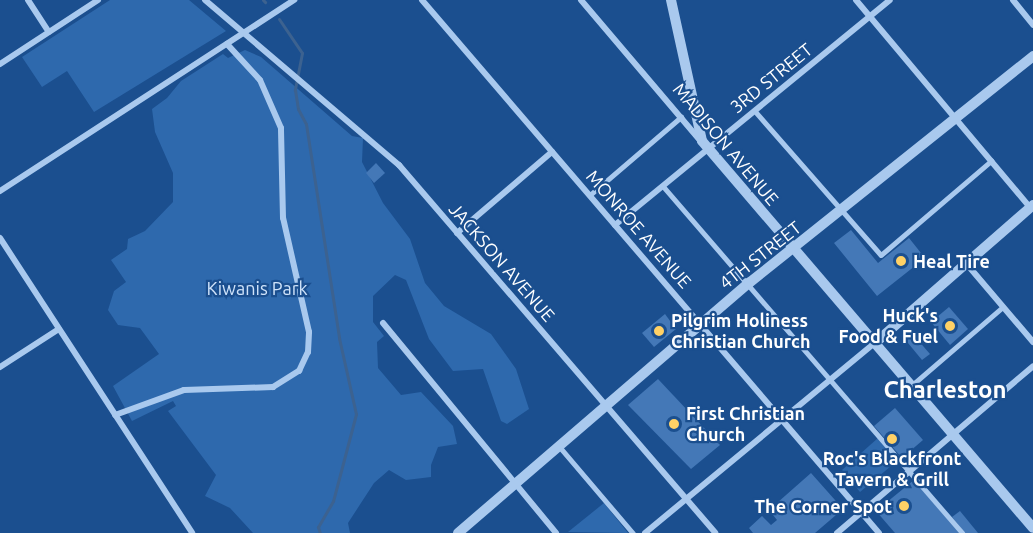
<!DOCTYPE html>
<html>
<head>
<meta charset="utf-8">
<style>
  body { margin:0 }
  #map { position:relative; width:1033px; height:533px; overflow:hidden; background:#1b4f8f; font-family:Ubuntu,sans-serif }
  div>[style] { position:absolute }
  .green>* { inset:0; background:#2e69ad }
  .stream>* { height:3px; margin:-1.5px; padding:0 1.5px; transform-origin:1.5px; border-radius:1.5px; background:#3c6290 }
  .building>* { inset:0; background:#4478b7 }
  .service>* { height:4.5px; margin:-2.25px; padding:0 2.25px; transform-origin:2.25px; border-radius:2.25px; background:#a9c9ee }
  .minor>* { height:6px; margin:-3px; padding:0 3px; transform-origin:3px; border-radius:3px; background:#a9c9ee }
  .tertiary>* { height:10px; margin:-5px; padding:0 5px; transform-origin:5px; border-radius:5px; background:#a9c9ee }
  .dots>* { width:16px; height:16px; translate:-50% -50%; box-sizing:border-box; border:3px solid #1b4f8f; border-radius:50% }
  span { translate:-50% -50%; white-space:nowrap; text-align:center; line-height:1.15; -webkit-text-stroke:4.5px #1b4f8f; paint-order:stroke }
  .street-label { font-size:18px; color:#fff }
  .poi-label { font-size:18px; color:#fff; font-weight:700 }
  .left { translate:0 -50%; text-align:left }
  .right { translate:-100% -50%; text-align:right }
  .park-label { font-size:18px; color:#cfe3fa }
  .district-label { font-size:24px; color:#fff; font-weight:700 }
</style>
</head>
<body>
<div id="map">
  <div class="green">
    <i style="clip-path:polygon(110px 0,189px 0,226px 31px,94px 112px,67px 71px,42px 87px,22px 57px)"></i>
    <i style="clip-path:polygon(245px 50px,261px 57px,352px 136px,363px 138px,362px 162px,383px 203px,410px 239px,425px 283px,444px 306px,491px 334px,516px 369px,529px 409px,507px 424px,501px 421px,483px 369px,453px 371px,429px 339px,406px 280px,395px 275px,373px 296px,373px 322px,384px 336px,377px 342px,378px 368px,401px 395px,421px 392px,453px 426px,457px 444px,438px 447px,431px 465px,431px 477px,406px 480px,389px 470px,374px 483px,348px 523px,350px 533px,253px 533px,230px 508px,205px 496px,216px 475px,168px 411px,176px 406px,173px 401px,132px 421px,113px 386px,159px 354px,140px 328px,118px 325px,108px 310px,114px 291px,126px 282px,111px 260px,127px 249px,128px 239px,145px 231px,173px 202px,173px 173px,155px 132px,152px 109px,167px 98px,181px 81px,223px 54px,228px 58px)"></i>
    <i style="clip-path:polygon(878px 438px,897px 461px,860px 492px,842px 470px)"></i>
    <i style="clip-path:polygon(604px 503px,628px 533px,568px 532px)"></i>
  </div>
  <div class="stream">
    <i style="left:263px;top:0;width:3px;rotate:45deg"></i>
    <i style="left:279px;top:19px;width:41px;rotate:55.9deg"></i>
    <i style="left:302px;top:53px;width:38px;rotate:101deg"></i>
    <i style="left:295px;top:90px;width:19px;rotate:81deg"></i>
    <i style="left:298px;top:109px;width:17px;rotate:62deg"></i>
    <i style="left:306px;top:124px;width:217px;rotate:81.2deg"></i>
    <i style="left:339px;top:338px;width:78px;rotate:77.4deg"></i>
    <i style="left:356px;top:414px;width:90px;rotate:104.8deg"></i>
    <i style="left:333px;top:501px;width:30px;rotate:120deg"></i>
    <i style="left:318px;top:527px;width:6px;rotate:72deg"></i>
  </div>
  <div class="building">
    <i style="clip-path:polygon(376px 163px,385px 173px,374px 183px,366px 173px)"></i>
    <i style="clip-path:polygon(851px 230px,878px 263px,909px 238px,925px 258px,877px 296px,834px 243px)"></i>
    <i style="clip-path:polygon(949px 307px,968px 329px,950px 345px,931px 322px)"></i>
    <i style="clip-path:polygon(665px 314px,676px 329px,654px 347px,642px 333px)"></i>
    <i style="clip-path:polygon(910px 331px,930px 354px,922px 360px,903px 337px)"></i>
    <i style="clip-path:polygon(658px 379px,720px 445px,691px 469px,628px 405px)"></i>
    <i style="clip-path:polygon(895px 408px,923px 440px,902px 458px,874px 426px)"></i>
    <i style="clip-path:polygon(811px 473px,843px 509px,815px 533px,753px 533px,749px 528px,762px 516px,771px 525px,777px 520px,769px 510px)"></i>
    <i style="clip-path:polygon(914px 480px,959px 533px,895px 533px,876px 511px)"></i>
    <i style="clip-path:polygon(960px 511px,978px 533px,965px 533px,952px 517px)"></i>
  </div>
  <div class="service">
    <i style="left:755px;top:111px;width:191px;rotate:48.8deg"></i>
    <i style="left:881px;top:255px;width:145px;rotate:-40.5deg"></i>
    <i style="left:663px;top:186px;width:458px;rotate:49.2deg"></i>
    <i style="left:590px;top:195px;width:120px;rotate:-40.6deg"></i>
    <i style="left:911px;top:386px;width:121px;rotate:-40.7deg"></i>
    <i style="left:559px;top:446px;width:114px;rotate:49.6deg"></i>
  </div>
  <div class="minor">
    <i style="left:28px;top:0;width:38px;rotate:57deg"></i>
    <i style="left:205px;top:0;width:255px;rotate:40.4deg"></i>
    <i style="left:399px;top:165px;width:485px;rotate:49.3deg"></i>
    <i style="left:422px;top:0;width:702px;rotate:49.39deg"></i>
    <i style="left:581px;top:0;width:182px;rotate:49.7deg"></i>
    <i style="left:856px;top:0;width:270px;rotate:50deg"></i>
    <i style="left:1013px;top:0;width:32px;rotate:51deg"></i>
    <i style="left:0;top:64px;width:117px;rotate:-33.1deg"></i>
    <i style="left:0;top:191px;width:351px;rotate:-33deg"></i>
    <i style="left:615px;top:225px;width:355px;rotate:-39.3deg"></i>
    <i style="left:457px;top:233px;width:125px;rotate:-40.5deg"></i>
    <i style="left:0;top:238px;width:352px;rotate:56.9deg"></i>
    <i style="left:965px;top:262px;width:105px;rotate:49.6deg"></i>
    <i style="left:383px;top:323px;width:272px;rotate:50.5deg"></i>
    <i style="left:0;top:367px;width:70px;rotate:-32.8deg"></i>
    <i style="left:115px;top:415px;width:73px;rotate:-19.9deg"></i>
    <i style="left:184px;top:390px;width:89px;rotate:-1.9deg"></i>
    <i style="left:273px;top:387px;width:31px;rotate:-32deg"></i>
    <i style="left:299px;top:371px;width:21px;rotate:-65deg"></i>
    <i style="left:308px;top:352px;width:20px;rotate:-87deg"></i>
    <i style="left:309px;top:332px;width:117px;rotate:-102.8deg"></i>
    <i style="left:283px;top:218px;width:90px;rotate:-91.3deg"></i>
    <i style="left:281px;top:128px;width:52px;rotate:-113.6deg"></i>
    <i style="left:260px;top:80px;width:49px;rotate:-132.5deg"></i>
    <i style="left:645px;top:533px;width:298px;rotate:-39.6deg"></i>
    <i style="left:837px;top:533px;width:257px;rotate:-40.4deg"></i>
  </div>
  <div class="tertiary">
    <i style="left:671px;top:0;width:144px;rotate:77.6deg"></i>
    <i style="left:702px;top:141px;width:509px;rotate:49.46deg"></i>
    <i style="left:875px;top:343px;width:210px;rotate:-41.1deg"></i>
    <i style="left:458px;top:533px;width:384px;rotate:-40.7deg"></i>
    <i style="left:749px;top:283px;width:364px;rotate:-38.6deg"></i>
  </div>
  <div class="dots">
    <i style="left:901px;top:261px;background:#ffd166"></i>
    <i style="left:950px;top:326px;background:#ffd166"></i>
    <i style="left:659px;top:331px;background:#ffd166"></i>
    <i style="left:674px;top:424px;background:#ffd166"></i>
    <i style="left:892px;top:439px;background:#ffd166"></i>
    <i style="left:904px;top:506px;background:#ffd166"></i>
  </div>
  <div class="street-label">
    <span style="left:771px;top:78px;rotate:-39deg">3RD STREET</span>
    <span style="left:726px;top:144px;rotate:50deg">MADISON AVENUE</span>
    <span style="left:639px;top:229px;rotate:49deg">MONROE AVENUE</span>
    <span style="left:760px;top:255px;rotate:-38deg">4TH STREET</span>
    <span style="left:502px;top:262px;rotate:49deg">JACKSON AVENUE</span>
  </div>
  <div class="poi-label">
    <span class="left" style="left:913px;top:261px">Heal Tire</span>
    <span class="right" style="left:938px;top:326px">Huck's<br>Food &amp; Fuel</span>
    <span class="left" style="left:671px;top:331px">Pilgrim Holiness<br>Christian Church</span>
    <span class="left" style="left:686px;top:424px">First Christian<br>Church</span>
    <span style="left:892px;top:469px">Roc's Blackfront<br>Tavern &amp; Grill</span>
    <span class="right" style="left:892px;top:506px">The Corner Spot</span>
  </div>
  <div class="park-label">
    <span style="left:257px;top:288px">Kiwanis Park</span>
  </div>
  <div class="district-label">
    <span style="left:945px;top:390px">Charleston</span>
  </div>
</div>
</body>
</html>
